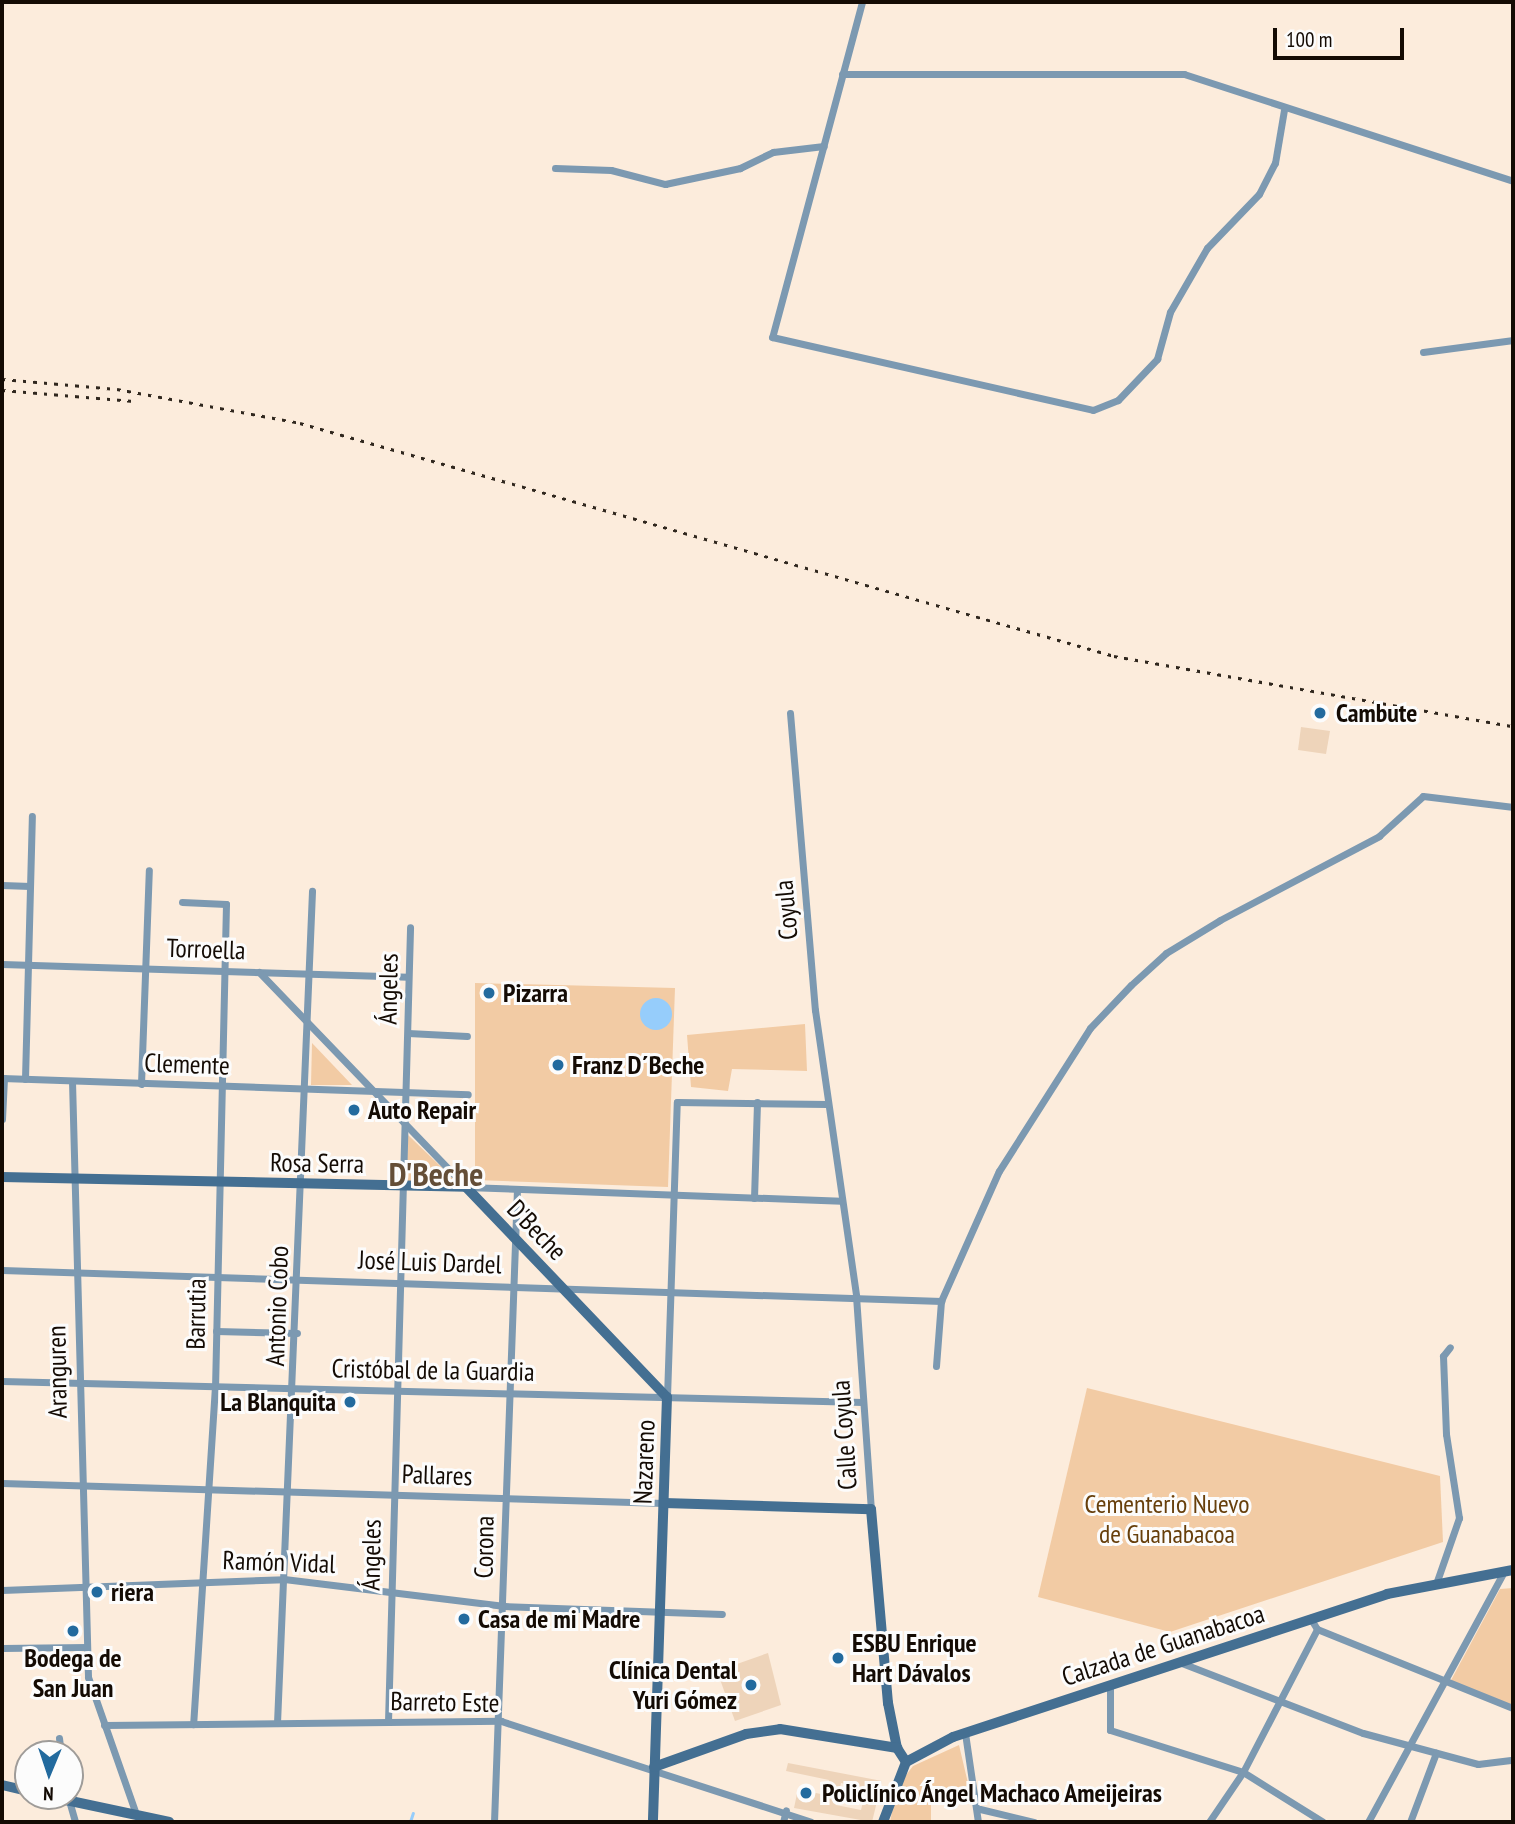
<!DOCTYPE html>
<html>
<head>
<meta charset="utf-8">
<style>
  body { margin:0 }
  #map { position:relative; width:1515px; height:1824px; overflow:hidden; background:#fcecdc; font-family:"PT Sans Narrow",sans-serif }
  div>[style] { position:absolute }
  .green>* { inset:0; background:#f2cba4 }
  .water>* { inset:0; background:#96cdfb }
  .round { border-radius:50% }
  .stream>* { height:2.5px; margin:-1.25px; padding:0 1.25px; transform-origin:1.25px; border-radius:1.25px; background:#96cdfb }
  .building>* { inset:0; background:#eed4ba }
  .street>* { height:7px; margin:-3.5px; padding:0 3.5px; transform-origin:3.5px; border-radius:3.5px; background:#7c99b1 }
  .secondary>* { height:10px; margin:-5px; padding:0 5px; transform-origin:5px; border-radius:5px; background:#446f92 }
  .rail>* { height:2.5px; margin-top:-1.25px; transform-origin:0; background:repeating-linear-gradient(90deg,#30271e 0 3.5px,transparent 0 10.5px) }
  .dots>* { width:19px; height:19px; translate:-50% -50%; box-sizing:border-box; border:4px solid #fcfcfc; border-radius:50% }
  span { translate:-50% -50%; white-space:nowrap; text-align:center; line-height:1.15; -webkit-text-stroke:6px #fcfcfc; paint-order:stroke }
  .poi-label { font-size:26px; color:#140b04; font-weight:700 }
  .left { translate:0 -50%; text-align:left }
  .right { translate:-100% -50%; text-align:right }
  .street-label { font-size:26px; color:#140b04 }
  .park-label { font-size:26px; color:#673f0b }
  .district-label { font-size:33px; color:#644e37; font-weight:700 }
  .frame { position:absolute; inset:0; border:4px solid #140b04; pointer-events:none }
  .north { position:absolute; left:14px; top:1740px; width:70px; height:70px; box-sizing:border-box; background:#fcfcfc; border:2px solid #9f9c99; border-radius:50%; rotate:182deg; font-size:19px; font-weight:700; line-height:28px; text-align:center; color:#140b04 }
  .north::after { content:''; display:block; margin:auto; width:24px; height:32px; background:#226a9e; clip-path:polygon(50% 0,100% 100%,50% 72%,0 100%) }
  .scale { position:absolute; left:1273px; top:28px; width:131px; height:32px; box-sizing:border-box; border:4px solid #140b04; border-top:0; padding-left:9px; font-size:21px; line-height:24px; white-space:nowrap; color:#140b04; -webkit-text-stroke:5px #fcfcfc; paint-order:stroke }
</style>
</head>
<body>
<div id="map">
  <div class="green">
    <i style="clip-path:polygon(475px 983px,675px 988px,668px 1187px,475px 1180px)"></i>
    <i style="clip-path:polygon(805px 1024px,807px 1071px,732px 1069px,728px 1091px,691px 1087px,687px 1035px)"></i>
    <i style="clip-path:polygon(312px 1043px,352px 1085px,311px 1085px)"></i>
    <i style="clip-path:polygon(408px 1135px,460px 1185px,406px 1183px)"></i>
    <i style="clip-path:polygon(1087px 1388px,1440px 1476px,1443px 1542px,1170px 1632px,1038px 1597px)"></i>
    <i style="clip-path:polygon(1513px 1588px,1513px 1706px,1449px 1684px,1500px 1589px)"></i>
    <i style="clip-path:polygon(959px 1745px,971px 1796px,931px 1793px,931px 1822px,890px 1822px,897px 1787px,913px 1766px)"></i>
  </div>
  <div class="water">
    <i class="round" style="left:640px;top:998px;width:32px;height:32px"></i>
  </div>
  <div class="stream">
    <i style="left:410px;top:1822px;width:9px;rotate:-72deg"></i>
  </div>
  <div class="building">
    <i style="clip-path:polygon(1301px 727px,1330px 731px,1326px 754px,1298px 750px)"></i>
    <i style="clip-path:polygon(768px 1653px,781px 1705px,735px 1721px,717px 1671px)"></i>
    <i style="clip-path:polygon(evenodd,788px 1763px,882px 1781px,872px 1822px,794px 1808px,798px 1789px,825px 1795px,829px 1780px,786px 1771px,788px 1763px,841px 1783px,866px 1789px,861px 1810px,836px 1805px,841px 1783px)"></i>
  </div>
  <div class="street">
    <i style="left:862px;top:2px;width:347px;rotate:105deg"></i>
    <i style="left:772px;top:337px;width:329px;rotate:12.8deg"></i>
    <i style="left:1093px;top:410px;width:27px;rotate:-22deg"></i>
    <i style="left:1118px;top:400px;width:57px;rotate:-46.4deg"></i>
    <i style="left:1157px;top:359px;width:49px;rotate:-74.5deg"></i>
    <i style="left:1170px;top:312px;width:74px;rotate:-60deg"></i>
    <i style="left:1207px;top:248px;width:75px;rotate:-46.1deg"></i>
    <i style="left:1259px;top:194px;width:35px;rotate:-63deg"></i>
    <i style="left:1275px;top:163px;width:54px;rotate:-80.4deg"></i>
    <i style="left:842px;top:74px;width:342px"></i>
    <i style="left:1184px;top:74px;width:346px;rotate:18deg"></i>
    <i style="left:555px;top:168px;width:56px;rotate:2deg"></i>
    <i style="left:611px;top:170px;width:56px;rotate:14.5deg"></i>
    <i style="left:665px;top:184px;width:77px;rotate:-12deg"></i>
    <i style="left:740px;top:168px;width:37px;rotate:-26deg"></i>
    <i style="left:773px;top:152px;width:51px;rotate:-6.7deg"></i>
    <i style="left:1423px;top:352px;width:91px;rotate:-7.6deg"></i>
    <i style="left:790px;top:713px;width:298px;rotate:85.2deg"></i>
    <i style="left:815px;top:1010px;width:289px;rotate:81.8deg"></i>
    <i style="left:856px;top:1296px;width:214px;rotate:86deg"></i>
    <i style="left:2px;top:885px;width:28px;rotate:2deg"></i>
    <i style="left:182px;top:902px;width:44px;rotate:2.6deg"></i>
    <i style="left:226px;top:904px;width:482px;rotate:91.3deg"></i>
    <i style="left:215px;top:1386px;width:339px;rotate:93.7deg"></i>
    <i style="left:2px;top:964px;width:406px;rotate:1.8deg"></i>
    <i style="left:259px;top:972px;width:298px;rotate:46.1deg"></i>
    <i style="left:466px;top:1187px;width:375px;rotate:2.1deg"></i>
    <i style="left:408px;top:1033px;width:59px;rotate:2.9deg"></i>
    <i style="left:2px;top:1078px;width:466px;rotate:2deg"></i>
    <i style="left:25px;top:1079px;width:263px;rotate:-88.5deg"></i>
    <i style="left:72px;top:1081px;width:596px;rotate:88.46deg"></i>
    <i style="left:88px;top:1677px;width:145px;rotate:70.7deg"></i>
    <i style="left:141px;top:1084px;width:214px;rotate:-87.9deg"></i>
    <i style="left:2px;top:1119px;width:41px;rotate:-87.2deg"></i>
    <i style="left:754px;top:1198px;width:96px;rotate:-88.2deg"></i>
    <i style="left:2px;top:1270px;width:940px;rotate:1.89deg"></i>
    <i style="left:216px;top:1331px;width:81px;rotate:1.4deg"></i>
    <i style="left:936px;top:1366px;width:65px;rotate:-85.6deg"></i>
    <i style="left:941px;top:1301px;width:142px;rotate:-66deg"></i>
    <i style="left:999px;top:1171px;width:169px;rotate:-57.5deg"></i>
    <i style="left:1090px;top:1028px;width:59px;rotate:-46.4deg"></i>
    <i style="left:1131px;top:985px;width:47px;rotate:-42.4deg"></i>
    <i style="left:1166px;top:953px;width:63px;rotate:-31.4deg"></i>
    <i style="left:1220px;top:920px;width:180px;rotate:-27.8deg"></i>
    <i style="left:1379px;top:836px;width:59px;rotate:-42.3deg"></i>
    <i style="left:1423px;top:796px;width:91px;rotate:7deg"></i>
    <i style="left:2px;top:1381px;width:861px;rotate:1.4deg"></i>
    <i style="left:667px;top:1397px;width:295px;rotate:-88.1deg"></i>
    <i style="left:677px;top:1102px;width:150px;rotate:0.8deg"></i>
    <i style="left:2px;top:1483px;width:662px;rotate:1.73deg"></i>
    <i style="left:1437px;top:1581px;width:67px;rotate:-70.8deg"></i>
    <i style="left:1459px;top:1518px;width:85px;rotate:-98.8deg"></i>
    <i style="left:1446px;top:1434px;width:78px;rotate:-92.2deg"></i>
    <i style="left:1443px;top:1356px;width:11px;rotate:-52deg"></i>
    <i style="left:2px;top:1590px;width:282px;rotate:-2.2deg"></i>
    <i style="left:284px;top:1579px;width:222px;rotate:7deg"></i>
    <i style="left:504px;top:1606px;width:218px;rotate:2.1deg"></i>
    <i style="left:1317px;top:1629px;width:211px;rotate:22deg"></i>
    <i style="left:2px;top:1648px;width:85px;rotate:-0.7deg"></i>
    <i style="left:1179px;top:1662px;width:197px;rotate:21.1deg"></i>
    <i style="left:1363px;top:1733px;width:119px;rotate:15.1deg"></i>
    <i style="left:1478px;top:1764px;width:35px;rotate:-7deg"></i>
    <i style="left:1110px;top:1685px;width:45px;rotate:90deg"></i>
    <i style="left:1110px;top:1730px;width:139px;rotate:17.5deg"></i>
    <i style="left:1243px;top:1772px;width:94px;rotate:32deg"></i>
    <i style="left:388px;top:1722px;width:795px;rotate:-88.41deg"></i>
    <i style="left:277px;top:1723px;width:833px;rotate:-87.59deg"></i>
    <i style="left:104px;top:1725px;width:397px;rotate:-0.6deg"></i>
    <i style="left:501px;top:1721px;width:326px;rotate:18deg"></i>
    <i style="left:965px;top:1733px;width:90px;rotate:81.7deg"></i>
    <i style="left:59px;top:1738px;width:16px;rotate:83deg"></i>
    <i style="left:68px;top:1797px;width:26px;rotate:74deg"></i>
    <i style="left:980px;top:1809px;width:56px;rotate:13.5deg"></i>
    <i style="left:494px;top:1822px;width:633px;rotate:-87.92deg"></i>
    <i style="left:783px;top:1822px;width:12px;rotate:-76deg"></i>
    <i style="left:1209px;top:1822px;width:60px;rotate:-55.8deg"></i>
    <i style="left:1243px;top:1772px;width:161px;rotate:-62.6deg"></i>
    <i style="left:1317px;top:1629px;width:13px;rotate:-122deg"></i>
    <i style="left:1368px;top:1822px;width:285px;rotate:-61.5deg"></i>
    <i style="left:1410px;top:1822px;width:74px;rotate:-69.4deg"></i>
  </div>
  <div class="secondary">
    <i style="left:2px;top:1177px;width:464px;rotate:1.2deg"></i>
    <i style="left:466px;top:1187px;width:291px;rotate:46.3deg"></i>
    <i style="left:667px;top:1397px;width:425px;rotate:91.9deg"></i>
    <i style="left:664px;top:1503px;width:207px;rotate:1.7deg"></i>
    <i style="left:871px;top:1509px;width:195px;rotate:85deg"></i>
    <i style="left:888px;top:1703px;width:46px;rotate:78.7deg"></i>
    <i style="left:897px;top:1748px;width:17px;rotate:57deg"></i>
    <i style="left:654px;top:1767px;width:98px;rotate:-19.7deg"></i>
    <i style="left:746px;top:1734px;width:34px;rotate:-8deg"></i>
    <i style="left:780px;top:1729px;width:119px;rotate:9.2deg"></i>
    <i style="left:2px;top:1785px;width:27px;rotate:13deg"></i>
    <i style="left:47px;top:1796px;width:125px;rotate:12deg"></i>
    <i style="left:883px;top:1822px;width:64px;rotate:-69deg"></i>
    <i style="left:906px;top:1762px;width:53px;rotate:-28deg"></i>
    <i style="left:953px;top:1737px;width:457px;rotate:-18.2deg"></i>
    <i style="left:1387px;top:1594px;width:128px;rotate:-10.8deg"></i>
  </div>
  <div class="rail">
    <i style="left:2px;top:379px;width:115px;rotate:5deg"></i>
    <i style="left:117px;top:389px;width:186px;rotate:10.5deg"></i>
    <i style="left:300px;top:423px;width:847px;rotate:15.97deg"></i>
    <i style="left:1114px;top:656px;width:405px;rotate:10deg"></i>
    <i style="left:2px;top:390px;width:132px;rotate:4.8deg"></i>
  </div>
  <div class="dots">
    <i style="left:1320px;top:713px;background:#226a9e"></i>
    <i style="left:489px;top:993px;background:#226a9e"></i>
    <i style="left:558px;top:1065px;background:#226a9e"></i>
    <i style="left:354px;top:1110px;background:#226a9e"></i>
    <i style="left:350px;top:1402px;background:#226a9e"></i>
    <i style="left:97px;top:1592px;background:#226a9e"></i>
    <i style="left:464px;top:1619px;background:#226a9e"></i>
    <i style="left:73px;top:1631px;background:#226a9e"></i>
    <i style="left:838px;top:1658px;background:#226a9e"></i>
    <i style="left:751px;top:1685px;background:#226a9e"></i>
    <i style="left:806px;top:1793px;background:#226a9e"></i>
  </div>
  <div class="poi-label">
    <span class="left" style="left:1336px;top:713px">Cambute</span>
    <span class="left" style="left:503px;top:993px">Pizarra</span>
    <span class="left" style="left:572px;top:1065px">Franz D´Beche</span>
    <span class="left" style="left:368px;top:1110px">Auto Repair</span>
    <span class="right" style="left:336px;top:1402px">La Blanquita</span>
    <span class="left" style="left:111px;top:1592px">riera</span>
    <span class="left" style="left:478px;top:1619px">Casa de mi Madre</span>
    <span class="left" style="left:852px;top:1658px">ESBU Enrique<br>Hart Dávalos</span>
    <span style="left:73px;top:1673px">Bodega de<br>San Juan</span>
    <span class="right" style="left:737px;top:1685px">Clínica Dental<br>Yuri Gómez</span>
    <span class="left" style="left:822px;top:1793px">Policlínico Ángel Machaco Ameijeiras</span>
  </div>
  <div class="street-label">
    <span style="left:786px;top:910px;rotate:-95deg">Coyula</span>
    <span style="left:206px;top:949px;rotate:2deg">Torroella</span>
    <span style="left:388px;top:989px;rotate:-89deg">Ángeles</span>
    <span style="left:187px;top:1064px;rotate:2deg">Clemente</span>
    <span style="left:317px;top:1163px;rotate:1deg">Rosa Serra</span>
    <span style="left:537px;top:1230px;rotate:46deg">D'Beche</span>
    <span style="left:430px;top:1262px;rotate:2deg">José Luis Dardel</span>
    <span style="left:277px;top:1306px;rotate:-88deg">Antonio Cobo</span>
    <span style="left:196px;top:1314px;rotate:-89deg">Barrutia</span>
    <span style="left:433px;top:1370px;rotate:1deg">Cristóbal de la Guardia</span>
    <span style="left:57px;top:1372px;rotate:-91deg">Aranguren</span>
    <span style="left:844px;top:1435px;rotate:-94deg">Calle Coyula</span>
    <span style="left:644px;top:1462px;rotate:-88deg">Nazareno</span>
    <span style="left:437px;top:1475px;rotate:2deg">Pallares</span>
    <span style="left:484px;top:1547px;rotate:-89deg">Corona</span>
    <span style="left:371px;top:1555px;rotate:-89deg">Ángeles</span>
    <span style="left:279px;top:1562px;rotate:2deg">Ramón Vidal</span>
    <span style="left:1163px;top:1645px;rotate:-18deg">Calzada de Guanabacoa</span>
    <span style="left:445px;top:1702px;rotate:1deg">Barreto Este</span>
  </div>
  <div class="park-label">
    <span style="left:1167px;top:1519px">Cementerio Nuevo<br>de Guanabacoa</span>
  </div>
  <div class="district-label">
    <span style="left:436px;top:1174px">D'Beche</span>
  </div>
  <div class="frame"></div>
  <div class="north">N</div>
  <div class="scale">100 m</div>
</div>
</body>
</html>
